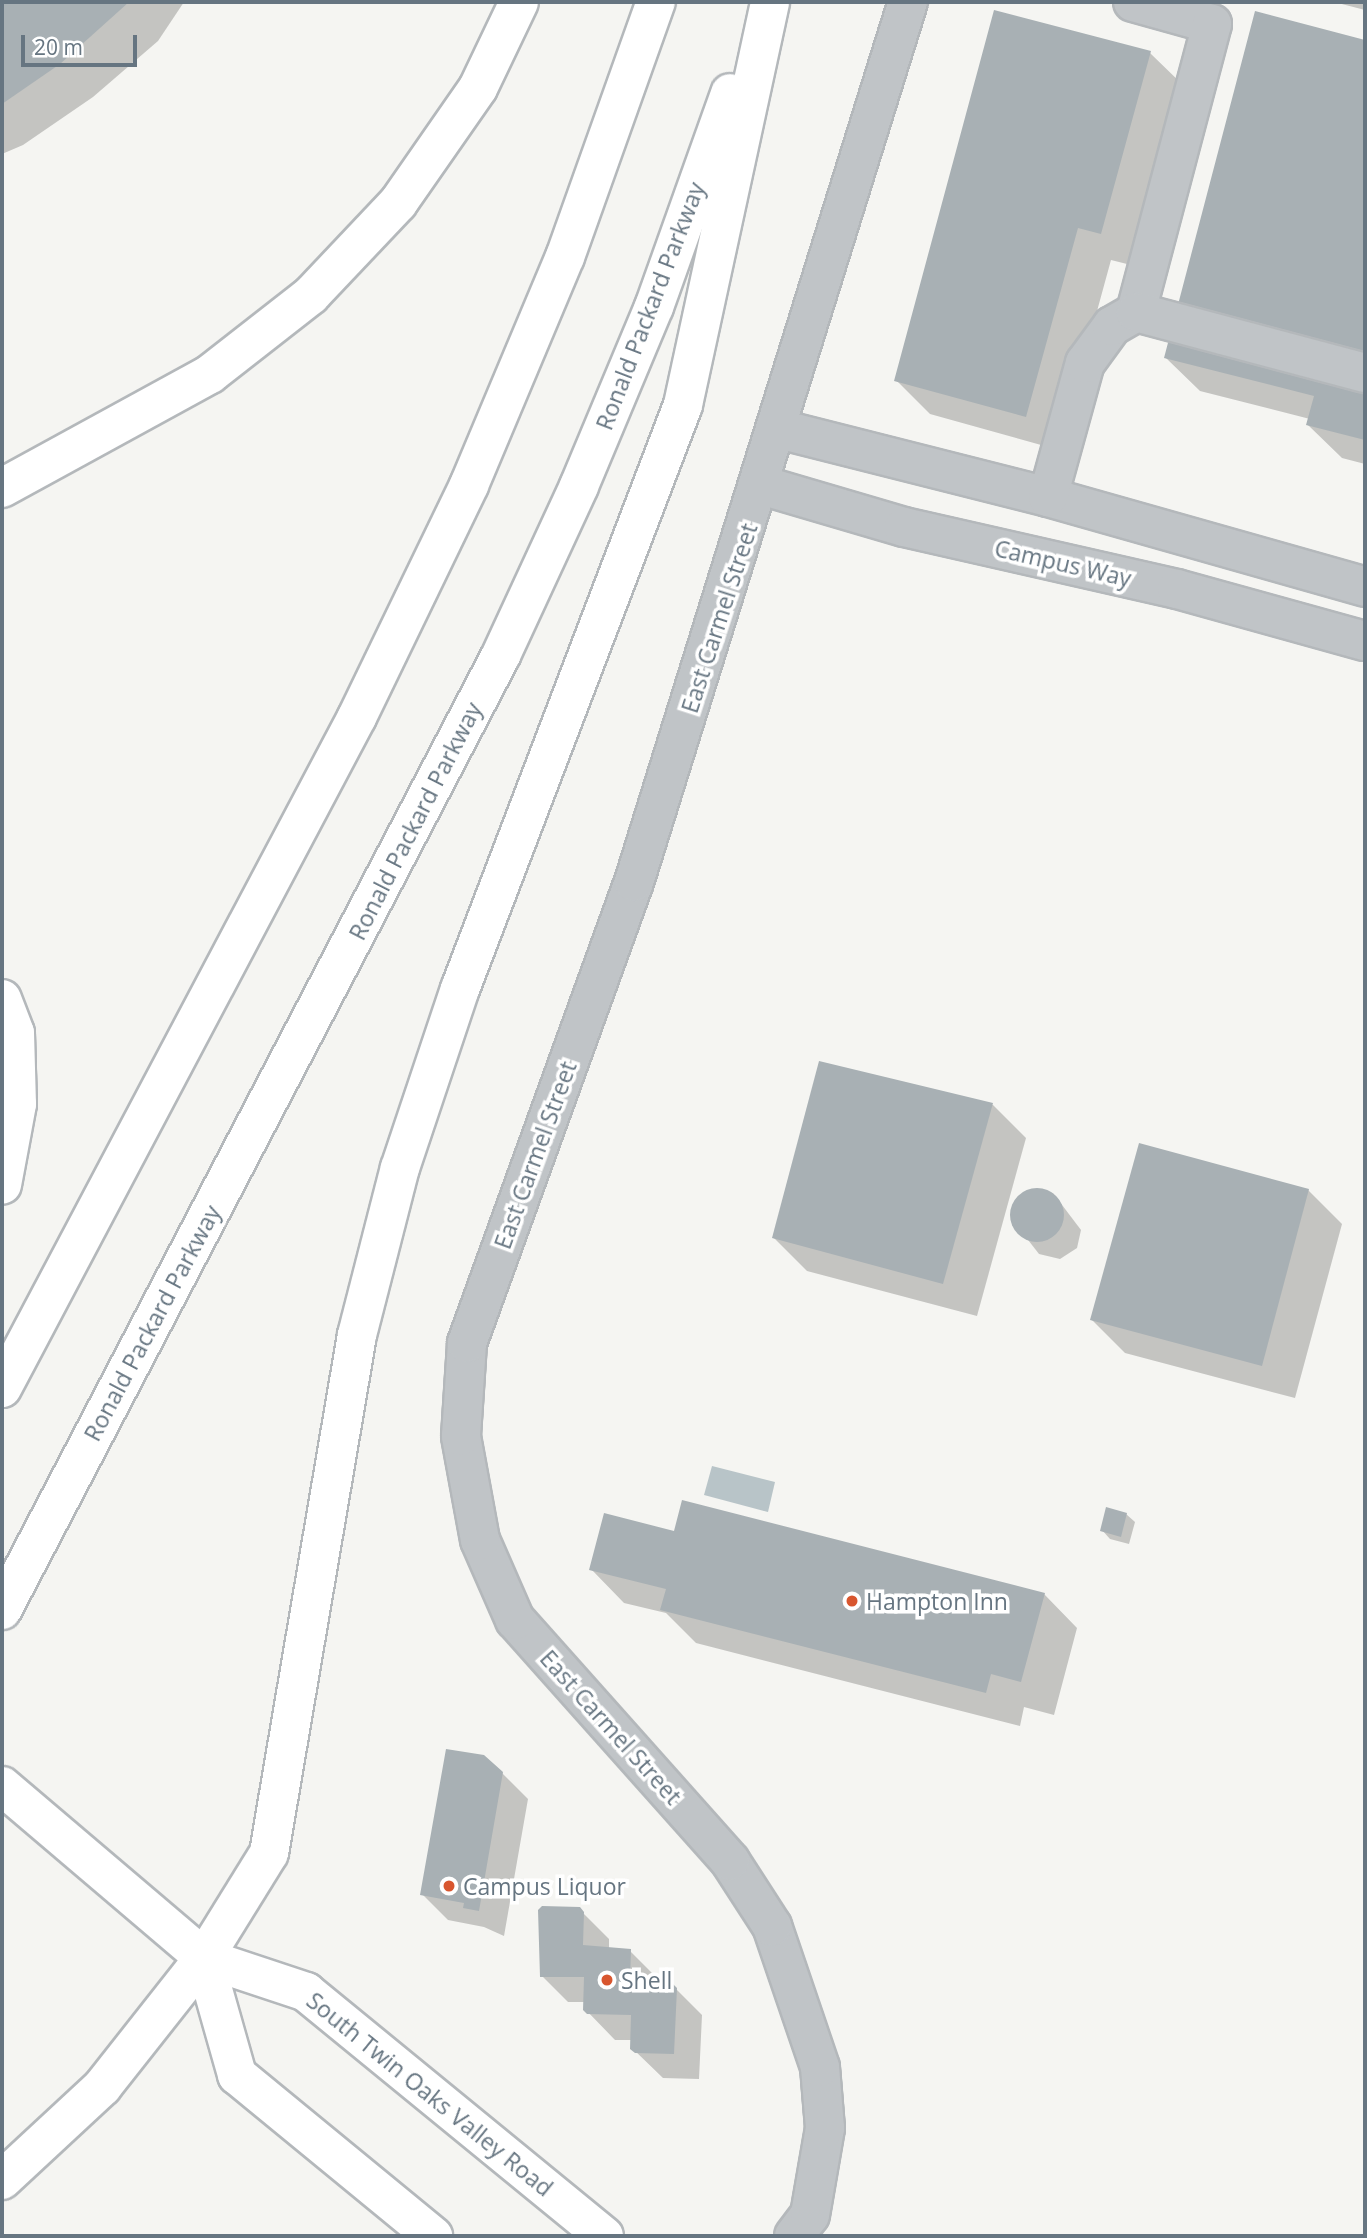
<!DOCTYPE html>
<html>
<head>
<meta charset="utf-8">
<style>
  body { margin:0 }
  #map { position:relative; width:1367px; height:2238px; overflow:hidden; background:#f5f5f2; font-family:"Open Sans",sans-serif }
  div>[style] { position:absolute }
  .water>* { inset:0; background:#b8c4c8 }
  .shadow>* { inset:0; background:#0003 }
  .building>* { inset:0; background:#a8b0b4 }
  .round { border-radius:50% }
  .roads { filter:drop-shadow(2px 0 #b4b8bb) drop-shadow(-2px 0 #b4b8bb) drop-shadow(0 2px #b4b8bb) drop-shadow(0 -2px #b4b8bb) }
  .minor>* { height:38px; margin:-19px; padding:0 19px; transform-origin:19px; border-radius:19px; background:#c0c4c7 }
  .major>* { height:38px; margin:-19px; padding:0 19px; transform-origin:19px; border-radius:19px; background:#fff }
  .highway>* { height:38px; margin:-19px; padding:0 19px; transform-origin:19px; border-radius:19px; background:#fff }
  .dots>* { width:19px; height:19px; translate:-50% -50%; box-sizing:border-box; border:4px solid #fff; border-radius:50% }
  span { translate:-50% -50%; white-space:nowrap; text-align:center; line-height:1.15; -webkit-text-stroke:7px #fff; paint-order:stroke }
  .street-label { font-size:23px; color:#667581 }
  .poi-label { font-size:23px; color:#667581 }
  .left { translate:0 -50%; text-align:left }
  .frame { position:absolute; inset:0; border:4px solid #667581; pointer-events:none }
  .scale { position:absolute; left:21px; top:35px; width:116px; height:32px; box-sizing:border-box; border:4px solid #667581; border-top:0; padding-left:9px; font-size:21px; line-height:24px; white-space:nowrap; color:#667581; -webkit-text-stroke:5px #fff; paint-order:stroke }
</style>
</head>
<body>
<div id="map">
  <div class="water">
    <i style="clip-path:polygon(712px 1466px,775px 1482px,768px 1512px,704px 1495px)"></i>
  </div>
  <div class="shadow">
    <i style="clip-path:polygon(2px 2px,184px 2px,158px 41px,93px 97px,23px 145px,2px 154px)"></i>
    <i style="clip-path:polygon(1334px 2px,1365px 2px,1365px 10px)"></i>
    <i style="clip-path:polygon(1257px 13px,1365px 42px,1365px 464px,1342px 458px,1308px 425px,1310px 419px,1200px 391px,1166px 358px)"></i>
    <i style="clip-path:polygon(1150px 53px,1184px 86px,1135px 266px,1111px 260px,1059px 450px,930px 414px,896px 380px)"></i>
    <i style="clip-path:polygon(820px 1064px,993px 1105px,1026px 1138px,977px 1316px,807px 1271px,774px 1238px)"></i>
    <i style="clip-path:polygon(1033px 1189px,1053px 1193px,1081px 1230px,1077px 1248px,1060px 1259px,1039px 1254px,1011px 1218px,1016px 1199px)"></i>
    <i style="clip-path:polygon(1308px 1190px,1342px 1224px,1295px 1398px,1125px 1353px,1092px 1320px)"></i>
    <i style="clip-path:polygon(1126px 1514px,1135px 1522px,1129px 1544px,1110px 1539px,1102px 1530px)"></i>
    <i style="clip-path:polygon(675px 1533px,1044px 1594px,1077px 1628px,1054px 1715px,1024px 1707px,1020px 1726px,696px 1643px,666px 1613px,624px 1603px,591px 1569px)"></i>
    <i style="clip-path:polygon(502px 1773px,528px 1799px,504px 1936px,484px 1927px,448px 1920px,422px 1894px)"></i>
    <i style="clip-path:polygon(579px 1909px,609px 1939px,609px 1949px,630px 1951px,656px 1977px,656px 1984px,671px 1984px,702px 2015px,699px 2079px,663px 2078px,632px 2048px,632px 2040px,615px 2040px,585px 2009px,585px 2002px,568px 2002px,542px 1976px)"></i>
  </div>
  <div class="building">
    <i style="clip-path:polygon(2px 2px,129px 2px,60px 64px,2px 104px)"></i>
    <i style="clip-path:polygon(994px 10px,1151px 51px,1101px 234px,1078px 228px,1026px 417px,894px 381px)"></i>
    <i style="clip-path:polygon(1255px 11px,1365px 40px,1365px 440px,1306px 425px,1314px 396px,1164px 358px)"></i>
    <i style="clip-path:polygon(819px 1061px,993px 1103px,943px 1284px,772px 1238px)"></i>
    <i style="clip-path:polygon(1139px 1143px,1309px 1189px,1262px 1366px,1090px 1320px)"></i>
    <i class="round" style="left:1010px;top:1188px;width:54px;height:54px"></i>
    <i style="clip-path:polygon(682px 1500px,1045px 1593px,1021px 1682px,991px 1674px,986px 1693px,660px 1610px,666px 1589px,589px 1570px,604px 1513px,674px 1531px)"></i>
    <i style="clip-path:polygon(1106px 1507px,1127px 1513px,1121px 1537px,1100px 1531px)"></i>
    <i style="clip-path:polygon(446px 1749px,484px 1755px,503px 1772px,479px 1911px,463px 1908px,464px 1903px,420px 1895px)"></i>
    <i style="clip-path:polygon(542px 1906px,580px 1907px,584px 1912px,583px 1945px,631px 1949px,630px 1982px,672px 1983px,677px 1988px,674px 2054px,635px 2053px,630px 2049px,631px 2015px,587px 2014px,583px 2010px,584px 1977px,540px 1977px,538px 1910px)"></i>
  </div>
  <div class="roads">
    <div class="minor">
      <i style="left:1133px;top:2px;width:82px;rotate:15.6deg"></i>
      <i style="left:1212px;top:24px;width:298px;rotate:104.8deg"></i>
      <i style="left:779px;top:429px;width:277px;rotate:14.2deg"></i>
      <i style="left:1048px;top:497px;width:330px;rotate:15.8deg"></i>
      <i style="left:761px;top:485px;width:149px;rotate:16.4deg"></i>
      <i style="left:904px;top:527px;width:280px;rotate:12.8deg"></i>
      <i style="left:1177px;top:589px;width:195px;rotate:15.5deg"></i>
      <i style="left:1048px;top:497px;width:139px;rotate:-74.6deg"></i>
      <i style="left:1085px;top:363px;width:46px;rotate:-53.9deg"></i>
      <i style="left:1112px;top:326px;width:28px;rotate:-30deg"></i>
      <i style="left:1136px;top:312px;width:237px;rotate:14.9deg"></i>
      <i style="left:794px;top:2236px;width:26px;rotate:-53deg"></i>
      <i style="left:810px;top:2215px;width:88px;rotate:-80.2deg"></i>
      <i style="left:825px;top:2128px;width:61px;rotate:-94.7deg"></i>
      <i style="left:820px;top:2067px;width:149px;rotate:-108.8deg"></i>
      <i style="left:772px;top:1926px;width:77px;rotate:-122.9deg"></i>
      <i style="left:730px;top:1861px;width:323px;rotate:-131.7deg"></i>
      <i style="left:515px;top:1620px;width:87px;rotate:-113.6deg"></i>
      <i style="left:480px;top:1540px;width:106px;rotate:-100.4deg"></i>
      <i style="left:461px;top:1436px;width:93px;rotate:-86.3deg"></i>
      <i style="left:467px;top:1343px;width:490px;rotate:-70.1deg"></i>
      <i style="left:634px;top:882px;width:922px;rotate:-72.71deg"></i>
    </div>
    <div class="major">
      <i style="left:2px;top:1786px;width:265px;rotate:40.4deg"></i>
      <i style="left:204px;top:1958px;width:108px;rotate:18.4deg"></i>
      <i style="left:306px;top:1992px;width:385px;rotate:39.3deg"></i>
      <i style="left:204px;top:1958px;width:122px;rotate:74.2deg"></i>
      <i style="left:237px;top:2075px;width:254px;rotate:39.4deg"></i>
    </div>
    <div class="highway">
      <i style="left:2px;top:488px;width:237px;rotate:-28.7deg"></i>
      <i style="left:210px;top:374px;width:128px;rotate:-38deg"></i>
      <i style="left:311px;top:295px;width:127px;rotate:-46.6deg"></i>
      <i style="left:398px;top:203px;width:140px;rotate:-55.2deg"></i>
      <i style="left:478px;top:88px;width:95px;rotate:-64.5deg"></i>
      <i style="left:2px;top:999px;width:36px;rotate:69deg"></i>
      <i style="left:15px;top:1033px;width:71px;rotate:88.4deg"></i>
      <i style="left:17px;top:1104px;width:82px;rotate:100.5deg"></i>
      <i style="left:2px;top:1388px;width:759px;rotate:-62.12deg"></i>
      <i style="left:357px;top:717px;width:258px;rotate:-64.2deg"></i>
      <i style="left:469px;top:485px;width:247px;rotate:-67.2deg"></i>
      <i style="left:565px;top:257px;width:271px;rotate:-70.4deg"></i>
      <i style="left:2px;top:1610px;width:1078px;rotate:-62.41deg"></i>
      <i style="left:501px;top:655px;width:186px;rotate:-65.2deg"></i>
      <i style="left:579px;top:486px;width:194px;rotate:-67.3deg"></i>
      <i style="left:654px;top:307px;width:227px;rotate:-70.4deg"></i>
      <i style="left:2px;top:2180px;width:137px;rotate:-42.9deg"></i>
      <i style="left:102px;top:2087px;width:164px;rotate:-51.7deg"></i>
      <i style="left:204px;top:1958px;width:123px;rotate:-58.2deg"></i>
      <i style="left:269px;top:1853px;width:525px;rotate:-80.36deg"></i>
      <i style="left:357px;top:1335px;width:172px;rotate:-75.6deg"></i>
      <i style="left:400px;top:1168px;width:189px;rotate:-71.5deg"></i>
      <i style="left:460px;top:989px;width:625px;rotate:-69.1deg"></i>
      <i style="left:683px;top:405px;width:412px;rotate:-77.8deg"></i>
    </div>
  </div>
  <div class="dots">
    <i style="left:852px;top:1601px;background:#d8562f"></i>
    <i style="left:449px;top:1886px;background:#d8562f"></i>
    <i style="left:607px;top:1980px;background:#d8562f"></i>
  </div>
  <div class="street-label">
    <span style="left:650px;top:306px;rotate:-69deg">Ronald Packard Parkway</span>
    <span style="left:1063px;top:563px;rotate:13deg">Campus Way</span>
    <span style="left:719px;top:618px;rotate:-72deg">East Carmel Street</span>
    <span style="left:415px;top:821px;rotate:-63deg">Ronald Packard Parkway</span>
    <span style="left:535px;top:1155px;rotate:-70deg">East Carmel Street</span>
    <span style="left:152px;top:1323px;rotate:-62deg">Ronald Packard Parkway</span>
    <span style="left:611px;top:1727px;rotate:48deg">East Carmel Street</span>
    <span style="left:430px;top:2094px;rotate:39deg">South Twin Oaks Valley Road</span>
  </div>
  <div class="poi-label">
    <span class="left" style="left:866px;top:1601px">Hampton Inn</span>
    <span class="left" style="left:463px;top:1886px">Campus Liquor</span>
    <span class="left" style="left:621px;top:1980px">Shell</span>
  </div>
  <div class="frame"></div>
  <div class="scale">20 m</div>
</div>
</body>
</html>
